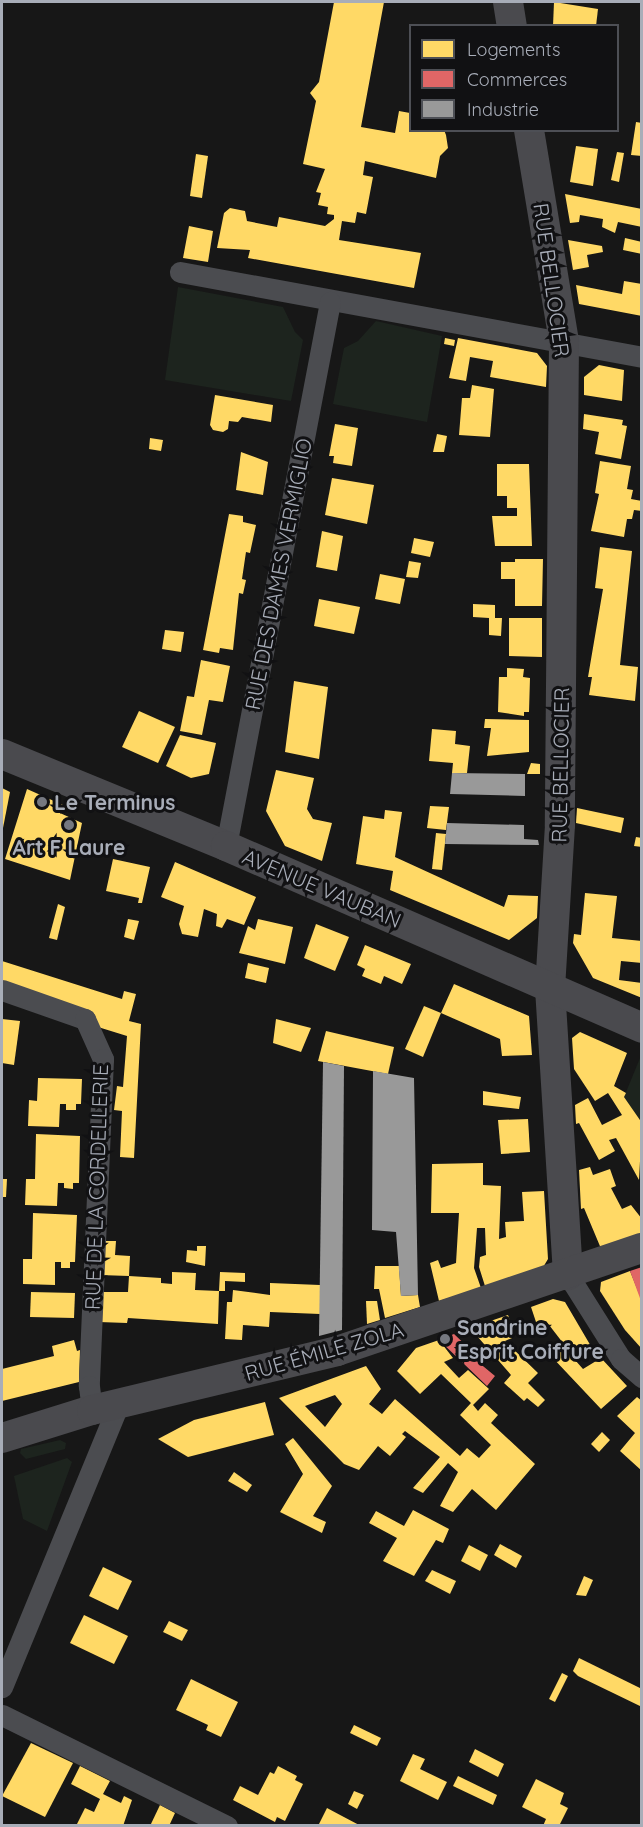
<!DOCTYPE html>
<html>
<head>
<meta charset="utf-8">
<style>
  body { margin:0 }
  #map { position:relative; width:643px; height:1827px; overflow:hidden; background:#171717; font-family:Quicksand,sans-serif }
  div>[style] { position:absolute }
  .green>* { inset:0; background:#1d241e }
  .homes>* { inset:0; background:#ffd966 }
  .shops>* { inset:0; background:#e06666 }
  .industry>* { inset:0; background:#999 }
  .street>* { height:21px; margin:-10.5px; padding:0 10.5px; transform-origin:10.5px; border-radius:10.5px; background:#4b4c50 }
  .secondary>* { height:30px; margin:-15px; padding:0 15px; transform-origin:15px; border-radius:15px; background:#4a4a4e }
  .dots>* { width:16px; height:16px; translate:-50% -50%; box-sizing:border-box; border:3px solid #111113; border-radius:50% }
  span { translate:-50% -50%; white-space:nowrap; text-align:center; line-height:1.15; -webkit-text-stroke:6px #111113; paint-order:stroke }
  .street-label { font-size:21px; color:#a8adb8 }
  .poi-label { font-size:21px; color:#a8adb8; font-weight:700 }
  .left { translate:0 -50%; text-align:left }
  .frame { position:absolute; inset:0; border:3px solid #a8adb8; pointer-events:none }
  .legend { position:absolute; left:409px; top:24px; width:210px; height:108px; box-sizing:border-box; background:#111113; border:2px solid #4d4f55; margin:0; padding:8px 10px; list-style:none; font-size:18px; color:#a8adb8 }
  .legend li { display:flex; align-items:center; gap:12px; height:30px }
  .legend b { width:30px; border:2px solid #4d4f55 }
</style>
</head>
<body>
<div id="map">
  <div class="green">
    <i style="clip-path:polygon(178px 287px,283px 307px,295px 332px,303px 340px,291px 401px,165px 380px)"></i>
    <i style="clip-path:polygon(376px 321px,442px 336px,427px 422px,333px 404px,344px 348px,358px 341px)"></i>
    <i style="clip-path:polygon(640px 1058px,641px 1059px,641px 1123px,624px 1097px)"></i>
    <i style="clip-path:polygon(60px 1440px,66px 1443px,65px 1449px,26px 1459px,20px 1453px,21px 1449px)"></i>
    <i style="clip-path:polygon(67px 1458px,72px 1462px,47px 1531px,23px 1519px,14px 1476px)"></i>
  </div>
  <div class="homes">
    <i style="clip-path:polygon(334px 2px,384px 2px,361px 127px,395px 133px,399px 111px,410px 113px,410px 130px,444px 130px,446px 135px,448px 148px,440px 156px,436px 178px,365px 161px,363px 175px,373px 177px,366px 214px,357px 212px,355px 223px,342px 221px,339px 240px,421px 253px,414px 288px,248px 258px,250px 250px,217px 248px,224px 213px,230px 208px,245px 211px,247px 221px,277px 227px,279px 217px,325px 226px,334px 219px,334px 215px,327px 214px,328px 207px,318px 205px,321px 193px,316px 192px,325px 169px,303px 164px,316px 101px,310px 93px,319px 82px)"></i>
    <i style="clip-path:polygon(554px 2px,598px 9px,596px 26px,553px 26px)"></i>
    <i style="clip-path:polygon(636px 122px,642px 123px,642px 156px,631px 155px)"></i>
    <i style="clip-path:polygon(576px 146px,598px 149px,593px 186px,570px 182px)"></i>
    <i style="clip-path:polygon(617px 152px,624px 153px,619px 182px,611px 180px)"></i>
    <i style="clip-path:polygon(196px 154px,208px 156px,202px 198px,190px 196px)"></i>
    <i style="clip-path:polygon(565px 194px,642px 209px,642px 227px,618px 222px,615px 233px,602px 227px,603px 219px,580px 215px,579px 222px,570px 223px)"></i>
    <i style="clip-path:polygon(189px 226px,213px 231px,208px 262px,183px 258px)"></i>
    <i style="clip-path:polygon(625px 238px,642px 242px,642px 254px,623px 250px)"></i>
    <i style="clip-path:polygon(568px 240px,602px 246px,603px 252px,587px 255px,589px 267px,573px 270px)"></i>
    <i style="clip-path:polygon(624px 281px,642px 284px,642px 316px,579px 304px,576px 285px,622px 294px)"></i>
    <i style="clip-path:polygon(445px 338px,455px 340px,454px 346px,444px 344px)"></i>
    <i style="clip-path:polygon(458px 338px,537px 353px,547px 366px,546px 387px,490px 377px,493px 361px,470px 357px,466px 381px,449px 378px)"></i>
    <i style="clip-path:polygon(599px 365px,624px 370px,622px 401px,584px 395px,584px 377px)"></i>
    <i style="clip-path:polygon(472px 385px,494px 389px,490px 437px,459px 435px,462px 398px,470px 398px)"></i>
    <i style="clip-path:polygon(215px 395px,273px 405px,271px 422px,242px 417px,238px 422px,229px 421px,228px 429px,223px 432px,213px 430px,210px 425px)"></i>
    <i style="clip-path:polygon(584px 414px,623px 420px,622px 425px,627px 426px,621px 459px,595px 454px,599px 432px,583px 429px)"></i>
    <i style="clip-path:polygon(335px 424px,358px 428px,352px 466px,333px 463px,334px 456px,329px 456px)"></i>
    <i style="clip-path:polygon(437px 434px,447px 436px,444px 452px,433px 452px)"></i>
    <i style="clip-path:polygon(150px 438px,163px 440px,161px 451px,149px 449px)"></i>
    <i style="clip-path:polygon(241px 452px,268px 462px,263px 495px,236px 490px)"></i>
    <i style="clip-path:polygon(600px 461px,631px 466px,627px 489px,633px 490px,631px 499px,642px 501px,642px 511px,634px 510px,632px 519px,627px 519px,624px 537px,591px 531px,599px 494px,595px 493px)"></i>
    <i style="clip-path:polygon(497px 464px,529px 464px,532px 546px,495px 546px,492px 516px,517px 516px,517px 508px,507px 508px,507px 496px,497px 496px)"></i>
    <i style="clip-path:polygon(332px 478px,374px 485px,367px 524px,325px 515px)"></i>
    <i style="clip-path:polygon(229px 514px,243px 516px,243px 522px,256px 525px,250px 553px,246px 552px,242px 579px,246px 580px,243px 594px,239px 593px,233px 650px,220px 648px,219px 653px,203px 650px)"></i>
    <i style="clip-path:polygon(322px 531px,343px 536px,337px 571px,316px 567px)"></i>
    <i style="clip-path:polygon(414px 538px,434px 542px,430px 557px,411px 553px)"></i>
    <i style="clip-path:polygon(600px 547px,632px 551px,620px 665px,638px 667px,635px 701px,589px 695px,592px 677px,588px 677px,603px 589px,595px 588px)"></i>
    <i style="clip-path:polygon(515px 559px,543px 559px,542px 606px,515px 606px,515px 579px,501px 579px,501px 562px,515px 562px)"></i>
    <i style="clip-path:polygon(409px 561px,421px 563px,418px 578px,406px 577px)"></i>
    <i style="clip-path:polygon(380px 574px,405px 579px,400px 604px,375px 599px)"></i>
    <i style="clip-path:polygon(319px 599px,360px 607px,354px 634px,314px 626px)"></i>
    <i style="clip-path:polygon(473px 604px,495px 605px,495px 618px,502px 618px,501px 636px,489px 635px,489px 618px,473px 617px)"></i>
    <i style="clip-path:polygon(509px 618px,542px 618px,542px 657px,509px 656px)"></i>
    <i style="clip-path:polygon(165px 630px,184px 632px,181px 652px,162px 649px)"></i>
    <i style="clip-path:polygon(201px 660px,230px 666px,223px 702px,209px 700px,202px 735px,180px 731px,187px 696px,194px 697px)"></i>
    <i style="clip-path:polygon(507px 668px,524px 669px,523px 677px,530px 678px,529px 712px,524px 712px,524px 716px,498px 712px,499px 677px,507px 677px)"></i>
    <i style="clip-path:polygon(294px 681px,328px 687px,319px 759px,285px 752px)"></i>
    <i style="clip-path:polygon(139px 711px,175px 727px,158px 763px,122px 747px)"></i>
    <i style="clip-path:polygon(485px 719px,529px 720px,529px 752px,487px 756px,491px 728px,484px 728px)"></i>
    <i style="clip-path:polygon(432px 729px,456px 731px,455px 744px,470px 746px,467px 773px,452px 773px,453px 763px,429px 761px)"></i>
    <i style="clip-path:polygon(180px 735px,216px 743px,209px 774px,191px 778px,166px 766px)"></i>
    <i style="clip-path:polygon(531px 763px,540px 764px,540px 774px,527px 774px)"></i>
    <i style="clip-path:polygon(276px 770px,314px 778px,307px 809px,313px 819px,332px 823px,322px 861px,285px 846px,266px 811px)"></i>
    <i style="clip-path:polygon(2px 788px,10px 792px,3px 828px,2px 828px)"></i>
    <i style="clip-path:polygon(27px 789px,63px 805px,60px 813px,82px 823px,70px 880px,5px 859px)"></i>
    <i style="clip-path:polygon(430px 806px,449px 807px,446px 830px,427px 828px)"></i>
    <i style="clip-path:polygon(577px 808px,624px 818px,621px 833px,576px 823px)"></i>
    <i style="clip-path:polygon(385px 810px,402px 812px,395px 857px,504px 907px,508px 895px,538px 896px,537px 918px,509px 940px,390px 890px,393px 871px,356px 864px,363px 816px,384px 819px)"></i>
    <i style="clip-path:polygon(436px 833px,446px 834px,442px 870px,432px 869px)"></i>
    <i style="clip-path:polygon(636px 837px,642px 838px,642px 847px,634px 846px)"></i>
    <i style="clip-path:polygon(113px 859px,150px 867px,142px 903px,138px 903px,139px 898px,106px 891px)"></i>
    <i style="clip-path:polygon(175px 862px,256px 897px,244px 925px,227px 919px,222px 928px,216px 926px,217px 914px,204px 909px,198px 937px,182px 934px,179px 924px,184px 906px,161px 897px)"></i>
    <i style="clip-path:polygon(585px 893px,617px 896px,612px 938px,642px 941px,642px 963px,621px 961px,619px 980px,642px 983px,642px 998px,593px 978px,573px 943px,574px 934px,581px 935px)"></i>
    <i style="clip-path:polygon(58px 904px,65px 907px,57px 940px,49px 938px)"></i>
    <i style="clip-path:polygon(128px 919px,139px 921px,134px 940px,124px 937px)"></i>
    <i style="clip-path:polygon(258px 919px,293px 927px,285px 964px,239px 953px,248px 926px,255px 930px)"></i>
    <i style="clip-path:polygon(316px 924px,349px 937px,335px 971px,304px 958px)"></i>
    <i style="clip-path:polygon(365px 945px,411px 964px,402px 984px,384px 976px,381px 984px,362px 976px,365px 969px,357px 965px)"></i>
    <i style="clip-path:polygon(2px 961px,122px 999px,124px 991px,136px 994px,129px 1021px,141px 1024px,134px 1158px,120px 1157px,122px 1111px,114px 1110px,117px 1086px,123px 1087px,127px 1036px,98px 1027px,2px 981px)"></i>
    <i style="clip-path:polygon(248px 963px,269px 968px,266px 983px,245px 978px)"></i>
    <i style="clip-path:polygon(454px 984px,529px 1016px,532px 1055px,502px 1056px,500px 1039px,441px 1013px)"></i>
    <i style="clip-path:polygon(424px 1006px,441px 1013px,423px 1057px,405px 1049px)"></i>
    <i style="clip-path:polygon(2px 1019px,20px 1021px,14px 1065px,2px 1063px)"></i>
    <i style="clip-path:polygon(276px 1019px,311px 1028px,301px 1052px,273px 1043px)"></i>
    <i style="clip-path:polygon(326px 1031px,394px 1047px,388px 1074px,318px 1061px)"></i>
    <i style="clip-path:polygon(580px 1032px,627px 1053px,614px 1086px,626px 1093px,624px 1097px,642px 1123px,639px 1180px,616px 1138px,609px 1140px,615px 1151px,599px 1160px,579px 1123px,576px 1124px,575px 1105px,588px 1098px,602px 1125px,622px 1115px,608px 1093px,595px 1101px,574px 1069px,572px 1038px)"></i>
    <i style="clip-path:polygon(38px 1078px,82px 1079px,81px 1104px,76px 1104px,76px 1110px,66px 1110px,66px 1104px,60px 1104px,59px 1127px,28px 1126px,29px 1100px,37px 1101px)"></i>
    <i style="clip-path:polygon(483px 1091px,521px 1097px,519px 1109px,483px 1105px)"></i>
    <i style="clip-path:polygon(528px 1119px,530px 1152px,501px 1154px,498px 1120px)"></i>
    <i style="clip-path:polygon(36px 1134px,80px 1136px,79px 1183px,73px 1183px,73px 1189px,64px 1188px,64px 1183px,58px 1183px,57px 1206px,25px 1205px,26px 1179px,35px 1179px)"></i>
    <i style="clip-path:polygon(483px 1163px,483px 1185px,501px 1186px,499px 1239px,506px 1237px,505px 1222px,524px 1221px,522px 1192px,544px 1191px,548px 1259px,542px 1269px,485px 1286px,479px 1267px,480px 1257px,486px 1255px,485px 1228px,477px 1228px,474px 1268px,481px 1288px,439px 1301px,430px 1263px,438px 1260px,441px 1268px,456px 1263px,459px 1213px,431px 1213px,432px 1164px)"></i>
    <i style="clip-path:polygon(590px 1167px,593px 1175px,610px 1169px,616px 1186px,611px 1188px,622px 1209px,631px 1205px,642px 1219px,642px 1235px,602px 1251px,584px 1208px,581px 1209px,579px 1170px)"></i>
    <i style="clip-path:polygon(2px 1179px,7px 1179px,6px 1197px,2px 1197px)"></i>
    <i style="clip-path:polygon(33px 1213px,77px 1215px,75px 1262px,70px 1262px,70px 1268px,61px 1268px,61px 1262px,55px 1262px,55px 1285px,23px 1284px,23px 1259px,32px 1259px)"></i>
    <i style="clip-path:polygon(101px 1241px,116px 1241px,115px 1255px,130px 1256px,129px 1276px,161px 1278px,161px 1283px,172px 1284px,172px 1272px,196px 1273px,195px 1290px,219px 1291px,220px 1272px,245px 1273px,245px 1282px,225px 1281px,225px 1291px,219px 1291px,218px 1324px,128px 1318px,127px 1323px,99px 1322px,100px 1292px,128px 1292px,129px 1276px,100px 1275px)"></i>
    <i style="clip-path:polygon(197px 1246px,206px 1246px,205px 1266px,186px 1262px,187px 1250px,197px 1251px)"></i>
    <i style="clip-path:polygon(375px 1266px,399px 1266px,401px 1296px,418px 1295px,420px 1307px,385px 1318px,379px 1289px,374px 1289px)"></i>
    <i style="clip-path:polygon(630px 1271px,642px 1301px,642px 1349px,625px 1330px,600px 1291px,601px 1282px)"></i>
    <i style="clip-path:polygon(270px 1283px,320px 1285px,320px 1314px,270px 1312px,269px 1327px,243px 1325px,242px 1340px,225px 1339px,227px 1302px,232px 1302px,233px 1290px,270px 1295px)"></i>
    <i style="clip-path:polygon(31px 1292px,75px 1293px,74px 1318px,30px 1317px)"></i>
    <i style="clip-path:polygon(553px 1299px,565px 1302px,592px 1348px,575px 1360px,583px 1369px,601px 1358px,627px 1386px,601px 1409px,551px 1356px,563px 1343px,546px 1321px,537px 1325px,531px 1307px)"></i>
    <i style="clip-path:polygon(366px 1301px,377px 1301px,380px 1320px,367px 1324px)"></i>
    <i style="clip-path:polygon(508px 1315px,513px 1329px,508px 1331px,512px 1338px,505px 1341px,538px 1373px,528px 1383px,545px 1400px,538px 1407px,527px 1398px,524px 1401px,504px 1383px,511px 1375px,470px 1328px)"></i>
    <i style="clip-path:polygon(74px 1340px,77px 1351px,80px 1350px,79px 1382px,2px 1401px,2px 1369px,54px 1356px,52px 1346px)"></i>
    <i style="clip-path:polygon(evenodd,439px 1340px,453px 1358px,444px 1362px,459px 1378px,468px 1370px,489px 1389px,473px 1405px,478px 1411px,485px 1403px,498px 1415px,491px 1423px,535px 1464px,496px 1510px,472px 1489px,453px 1512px,440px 1506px,458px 1472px,448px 1463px,423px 1493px,413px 1488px,440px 1457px,405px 1431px,402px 1434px,406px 1437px,390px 1456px,378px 1446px,359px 1470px,344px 1464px,279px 1398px,366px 1366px,381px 1389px,369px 1404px,382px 1414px,395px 1399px,460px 1456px,467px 1448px,479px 1458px,491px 1445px,460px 1415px,471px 1403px,441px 1374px,420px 1394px,397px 1371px,416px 1348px,439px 1340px,335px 1395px,342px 1404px,325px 1427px,305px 1406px,335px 1395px)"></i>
    <i style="clip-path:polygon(637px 1397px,642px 1401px,642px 1471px,620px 1451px,635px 1433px,617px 1416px)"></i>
    <i style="clip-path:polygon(265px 1402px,274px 1435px,188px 1457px,158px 1439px,194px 1420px)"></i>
    <i style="clip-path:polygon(602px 1432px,610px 1440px,599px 1452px,591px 1444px)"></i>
    <i style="clip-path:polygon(293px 1438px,332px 1486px,313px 1516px,326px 1522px,322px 1533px,280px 1512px,303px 1474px,285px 1444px)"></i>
    <i style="clip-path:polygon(234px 1472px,252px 1485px,247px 1492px,228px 1481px)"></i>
    <i style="clip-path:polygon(413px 1510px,449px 1529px,443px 1543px,436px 1540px,414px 1576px,383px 1561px,397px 1538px,369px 1523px,376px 1511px,404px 1526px)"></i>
    <i style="clip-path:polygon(500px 1544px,522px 1556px,516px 1568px,494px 1555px)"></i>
    <i style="clip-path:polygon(469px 1545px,488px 1555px,480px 1571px,461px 1561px)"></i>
    <i style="clip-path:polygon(103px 1567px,132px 1581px,118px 1610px,89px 1596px)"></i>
    <i style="clip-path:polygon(432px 1570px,456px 1581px,450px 1594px,425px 1581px)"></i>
    <i style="clip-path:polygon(584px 1576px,593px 1580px,586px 1596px,576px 1595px)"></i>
    <i style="clip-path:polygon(84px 1615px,128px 1636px,114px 1664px,70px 1643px)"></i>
    <i style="clip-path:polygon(169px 1621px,188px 1630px,182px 1641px,163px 1632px)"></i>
    <i style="clip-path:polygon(579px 1658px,642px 1689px,642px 1707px,578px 1676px,573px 1671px)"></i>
    <i style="clip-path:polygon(562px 1673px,568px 1676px,555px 1702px,549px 1699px)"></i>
    <i style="clip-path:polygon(191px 1679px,238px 1702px,221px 1737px,206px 1730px,208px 1725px,176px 1710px)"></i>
    <i style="clip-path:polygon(354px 1725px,381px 1738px,377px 1746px,350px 1733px)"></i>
    <i style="clip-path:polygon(31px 1743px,73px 1763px,45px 1817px,2px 1796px)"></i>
    <i style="clip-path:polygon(475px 1749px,504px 1764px,498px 1777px,469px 1762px)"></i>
    <i style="clip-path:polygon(413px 1754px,425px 1759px,420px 1769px,447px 1782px,438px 1800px,400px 1781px)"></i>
    <i style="clip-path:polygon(80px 1766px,110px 1781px,103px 1794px,121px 1803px,124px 1796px,132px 1800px,123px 1826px,76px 1826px,85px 1808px,94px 1812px,100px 1799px,71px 1784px)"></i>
    <i style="clip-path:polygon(278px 1766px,297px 1776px,295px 1780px,303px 1784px,285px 1821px,277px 1817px,275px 1822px,233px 1800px,240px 1786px,258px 1795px,270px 1772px,274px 1774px)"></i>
    <i style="clip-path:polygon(458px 1776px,497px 1795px,493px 1805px,453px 1786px)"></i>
    <i style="clip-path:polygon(536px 1779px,564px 1793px,560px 1804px,568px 1808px,559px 1826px,543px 1826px,546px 1819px,522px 1807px)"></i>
    <i style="clip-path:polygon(354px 1791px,364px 1795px,357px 1809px,348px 1804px)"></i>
    <i style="clip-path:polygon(160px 1805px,175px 1813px,169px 1826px,150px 1826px)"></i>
    <i style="clip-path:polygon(327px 1808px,342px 1816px,361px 1826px,318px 1826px)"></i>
  </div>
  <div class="shops">
    <i style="clip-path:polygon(642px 1267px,642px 1300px,641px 1301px,630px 1271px)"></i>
    <i style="clip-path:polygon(454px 1334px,475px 1354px,472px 1357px,495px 1376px,487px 1386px,439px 1340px)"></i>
  </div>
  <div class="industry">
    <i style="clip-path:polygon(452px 773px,525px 774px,525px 796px,450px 794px)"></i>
    <i style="clip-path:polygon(447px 823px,524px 825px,524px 839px,538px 840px,539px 845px,445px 844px)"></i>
    <i style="clip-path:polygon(323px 1062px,344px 1066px,342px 1330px,319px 1336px)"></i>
    <i style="clip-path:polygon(373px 1071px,414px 1078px,418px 1295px,401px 1296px,396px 1232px,372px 1230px)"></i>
  </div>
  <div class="street">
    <i style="left:180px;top:272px;width:470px;rotate:10.4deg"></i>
    <i style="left:226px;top:846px;width:554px;rotate:-79.18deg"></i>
    <i style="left:2px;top:990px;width:88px;rotate:19.3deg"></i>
    <i style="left:85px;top:1019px;width:44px;rotate:65.8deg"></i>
    <i style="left:103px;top:1059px;width:327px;rotate:92.5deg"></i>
    <i style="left:89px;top:1386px;width:24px;rotate:83deg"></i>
    <i style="left:568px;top:1275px;width:99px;rotate:57.8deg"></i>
    <i style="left:621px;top:1359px;width:28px;rotate:41deg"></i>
    <i style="left:2px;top:1687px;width:305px;rotate:-67.6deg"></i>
    <i style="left:2px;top:1715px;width:251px;rotate:26.3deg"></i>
  </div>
  <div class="secondary">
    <i style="left:508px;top:2px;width:24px;rotate:81deg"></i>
    <i style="left:529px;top:130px;width:215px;rotate:80.6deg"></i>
    <i style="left:564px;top:342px;width:483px;rotate:90.5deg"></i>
    <i style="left:560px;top:825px;width:163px;rotate:93.5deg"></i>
    <i style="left:550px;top:988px;width:288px;rotate:86.4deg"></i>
    <i style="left:2px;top:754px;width:242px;rotate:22.3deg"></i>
    <i style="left:226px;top:846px;width:454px;rotate:23.6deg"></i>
    <i style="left:2px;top:1438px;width:94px;rotate:-17.3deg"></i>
    <i style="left:92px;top:1410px;width:252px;rotate:-13.5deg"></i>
    <i style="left:337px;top:1351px;width:322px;rotate:-18.7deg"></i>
  </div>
  <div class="dots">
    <i style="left:42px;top:802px;background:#757880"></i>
    <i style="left:69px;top:825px;background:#757880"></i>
    <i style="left:445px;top:1339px;background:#757880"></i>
  </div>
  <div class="street-label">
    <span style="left:552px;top:280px;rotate:82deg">RUE BELLOCIER</span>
    <span style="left:278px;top:574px;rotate:-79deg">RUE DES DAMES VERMIGLIO</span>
    <span style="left:560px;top:765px;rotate:-89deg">RUE BELLOCIER</span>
    <span style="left:322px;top:888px;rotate:23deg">AVENUE VAUBAN</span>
    <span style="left:96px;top:1187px;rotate:-88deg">RUE DE LA CORDELLERIE</span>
    <span style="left:324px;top:1351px;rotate:-16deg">RUE ÉMILE ZOLA</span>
  </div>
  <div class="poi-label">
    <span class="left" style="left:54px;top:802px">Le Terminus</span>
    <span style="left:69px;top:847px">Art F Laure</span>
    <span class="left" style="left:457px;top:1339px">Sandrine<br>Esprit Coiffure</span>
  </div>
  <div class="frame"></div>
  <ul class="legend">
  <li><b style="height:16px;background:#ffd966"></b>Logements</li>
  <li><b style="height:16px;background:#e06666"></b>Commerces</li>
  <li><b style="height:16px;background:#999"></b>Industrie</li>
  </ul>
</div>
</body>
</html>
